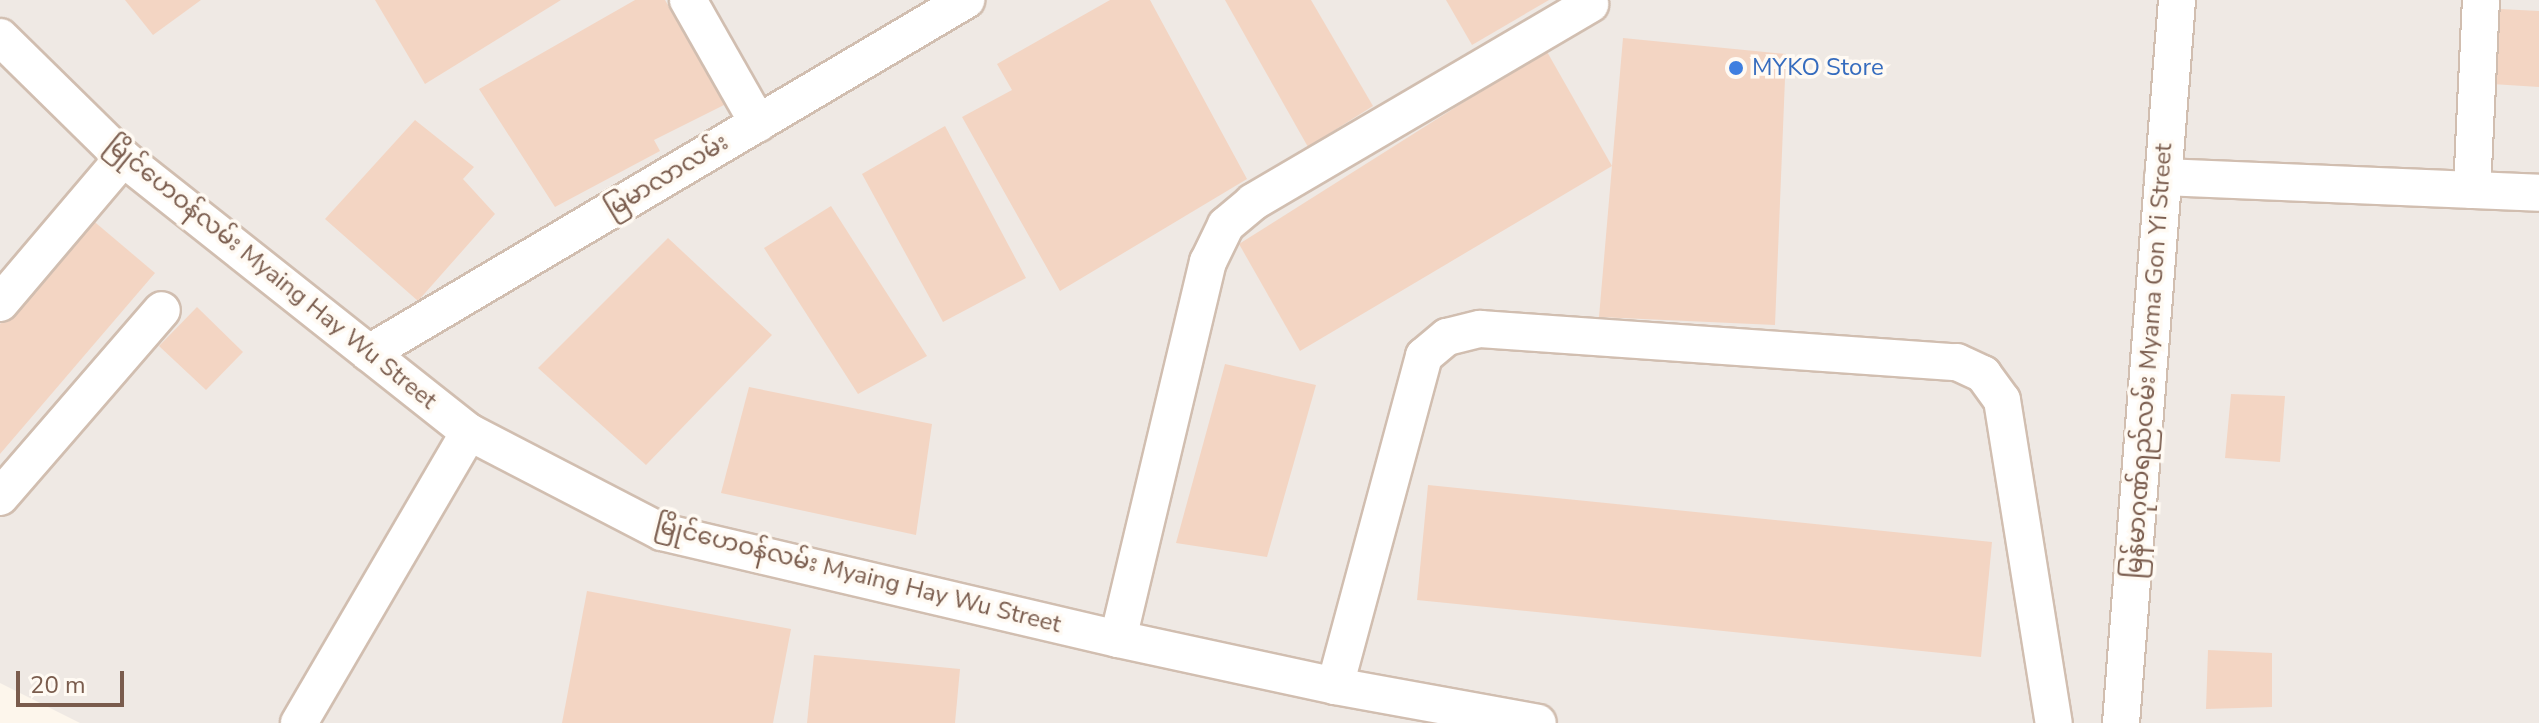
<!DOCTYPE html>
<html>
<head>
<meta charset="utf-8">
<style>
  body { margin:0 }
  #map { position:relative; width:2539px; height:723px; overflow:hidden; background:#fdf6ec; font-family:"Nunito Sans","Noto Sans Myanmar",sans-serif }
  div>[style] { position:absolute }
  .industrial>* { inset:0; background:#efe9e4 }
  .building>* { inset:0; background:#f3d5c3 }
  .roads { filter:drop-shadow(2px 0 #d1beb0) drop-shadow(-2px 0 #d1beb0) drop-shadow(0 2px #d1beb0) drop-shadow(0 -2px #d1beb0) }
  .minor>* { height:36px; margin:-18px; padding:0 18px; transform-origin:18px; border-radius:18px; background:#fff }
  .dots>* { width:22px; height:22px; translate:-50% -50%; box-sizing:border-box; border:4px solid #fffaf3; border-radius:50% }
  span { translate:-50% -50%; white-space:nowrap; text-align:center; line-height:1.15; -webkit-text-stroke:7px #fffaf3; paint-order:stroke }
  .shop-label { font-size:24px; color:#366cbe }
  .left { translate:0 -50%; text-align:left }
  .street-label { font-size:24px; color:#7a5c4d }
  .scale { position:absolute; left:16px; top:671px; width:108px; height:36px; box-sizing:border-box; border:4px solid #7a5c4d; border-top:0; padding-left:10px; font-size:24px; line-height:28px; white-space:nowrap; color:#7a5c4d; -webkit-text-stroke:6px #fffaf3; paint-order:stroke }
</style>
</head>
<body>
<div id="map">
  <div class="industrial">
    <i style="clip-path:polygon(0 0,2539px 0,2539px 723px,80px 723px,0 683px)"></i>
  </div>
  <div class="building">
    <i style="clip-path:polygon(125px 0,201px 0,153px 35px)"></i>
    <i style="clip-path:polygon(375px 0,561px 0,425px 84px)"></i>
    <i style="clip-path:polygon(635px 0,665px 0,726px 104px,654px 140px,660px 151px,555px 207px,479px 89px)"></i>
    <i style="clip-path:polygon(1110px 0,1150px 0,1247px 179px,1060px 291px,962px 117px,1012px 90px,997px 64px)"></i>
    <i style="clip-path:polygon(1225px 0,1311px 0,1373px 106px,1308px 147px)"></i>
    <i style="clip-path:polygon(1446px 0,1549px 0,1472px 45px)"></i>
    <i style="clip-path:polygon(2500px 9px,2539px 11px,2539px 87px,2492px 84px)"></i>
    <i style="clip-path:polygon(1623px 38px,1786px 54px,1775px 325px,1599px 317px)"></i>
    <i style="clip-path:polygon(1546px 50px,1612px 166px,1300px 351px,1239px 244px)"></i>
    <i style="clip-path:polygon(415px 120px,474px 167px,463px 179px,495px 214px,418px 301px,325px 219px)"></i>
    <i style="clip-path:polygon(945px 126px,1026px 278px,943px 322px,862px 174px)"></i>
    <i style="clip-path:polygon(831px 206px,927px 356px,858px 394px,764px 248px)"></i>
    <i style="clip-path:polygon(90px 218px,155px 273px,0 454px,0 324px)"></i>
    <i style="clip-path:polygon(668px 238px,772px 335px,646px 465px,538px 368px)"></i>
    <i style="clip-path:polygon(197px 307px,243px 352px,206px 390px,159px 346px)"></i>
    <i style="clip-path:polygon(1225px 364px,1316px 385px,1267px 557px,1176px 543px)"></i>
    <i style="clip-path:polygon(749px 387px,932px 424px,916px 535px,721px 493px)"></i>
    <i style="clip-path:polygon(2231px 394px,2285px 396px,2280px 462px,2225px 458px)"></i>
    <i style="clip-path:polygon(1428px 485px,1992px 542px,1981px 657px,1417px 600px)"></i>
    <i style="clip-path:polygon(587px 591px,791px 629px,773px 723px,562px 723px)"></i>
    <i style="clip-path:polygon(2208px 650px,2272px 653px,2272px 707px,2206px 709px)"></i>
    <i style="clip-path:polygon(814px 655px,960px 669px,955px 723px,807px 723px)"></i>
  </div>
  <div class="roads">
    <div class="minor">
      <i style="left:688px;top:0;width:142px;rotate:60.4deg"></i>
      <i style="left:0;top:37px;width:173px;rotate:44.5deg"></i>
      <i style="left:123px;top:158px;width:441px;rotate:38.4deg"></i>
      <i style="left:469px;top:432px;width:217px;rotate:27.4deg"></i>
      <i style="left:662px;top:532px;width:468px;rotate:13.2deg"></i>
      <i style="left:1118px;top:639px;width:222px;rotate:12.2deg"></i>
      <i style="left:1335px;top:686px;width:206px;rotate:10.3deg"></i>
      <i style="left:2163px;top:177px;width:376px;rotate:2.4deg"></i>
      <i style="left:2472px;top:190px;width:190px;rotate:-87.3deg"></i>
      <i style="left:0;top:303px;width:190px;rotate:-49.7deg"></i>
      <i style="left:369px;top:353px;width:694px;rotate:-30.6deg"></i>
      <i style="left:0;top:497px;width:247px;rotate:-49.1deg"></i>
      <i style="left:1118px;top:639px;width:388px;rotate:-76.6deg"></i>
      <i style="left:1208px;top:262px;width:41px;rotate:-64.1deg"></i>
      <i style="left:1226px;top:225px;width:35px;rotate:-40deg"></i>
      <i style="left:1253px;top:202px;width:391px;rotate:-30.4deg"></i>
      <i style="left:1335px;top:686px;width:342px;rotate:-74.9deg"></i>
      <i style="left:1424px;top:356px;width:30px;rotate:-40deg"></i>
      <i style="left:1447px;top:337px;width:34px;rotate:-14deg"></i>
      <i style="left:1480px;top:329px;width:478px;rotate:4deg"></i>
      <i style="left:1957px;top:362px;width:29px;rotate:25deg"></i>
      <i style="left:1983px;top:374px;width:32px;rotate:54deg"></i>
      <i style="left:2002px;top:400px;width:327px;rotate:80.9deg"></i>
      <i style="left:299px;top:723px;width:337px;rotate:-59.7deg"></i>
      <i style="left:2121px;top:723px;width:725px;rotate:-85.57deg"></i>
    </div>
  </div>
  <div class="dots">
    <i style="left:1736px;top:68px;background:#3f7fe0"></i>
  </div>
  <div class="shop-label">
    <span class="left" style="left:1752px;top:68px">MYKO Store</span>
  </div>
  <div class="street-label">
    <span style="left:667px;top:176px;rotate:-31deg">မြမာလာလမ်း</span>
    <span style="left:271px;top:273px;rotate:39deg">မြိုင်ဟေဝန်လမ်း Myaing Hay Wu Street</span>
    <span style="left:2149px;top:361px;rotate:-86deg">မြန်မာဂုဏ်ရည်လမ်း Myama Gon Yi Street</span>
    <span style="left:858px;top:575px;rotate:14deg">မြိုင်ဟေဝန်လမ်း Myaing Hay Wu Street</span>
  </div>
  <div class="scale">20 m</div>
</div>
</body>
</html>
